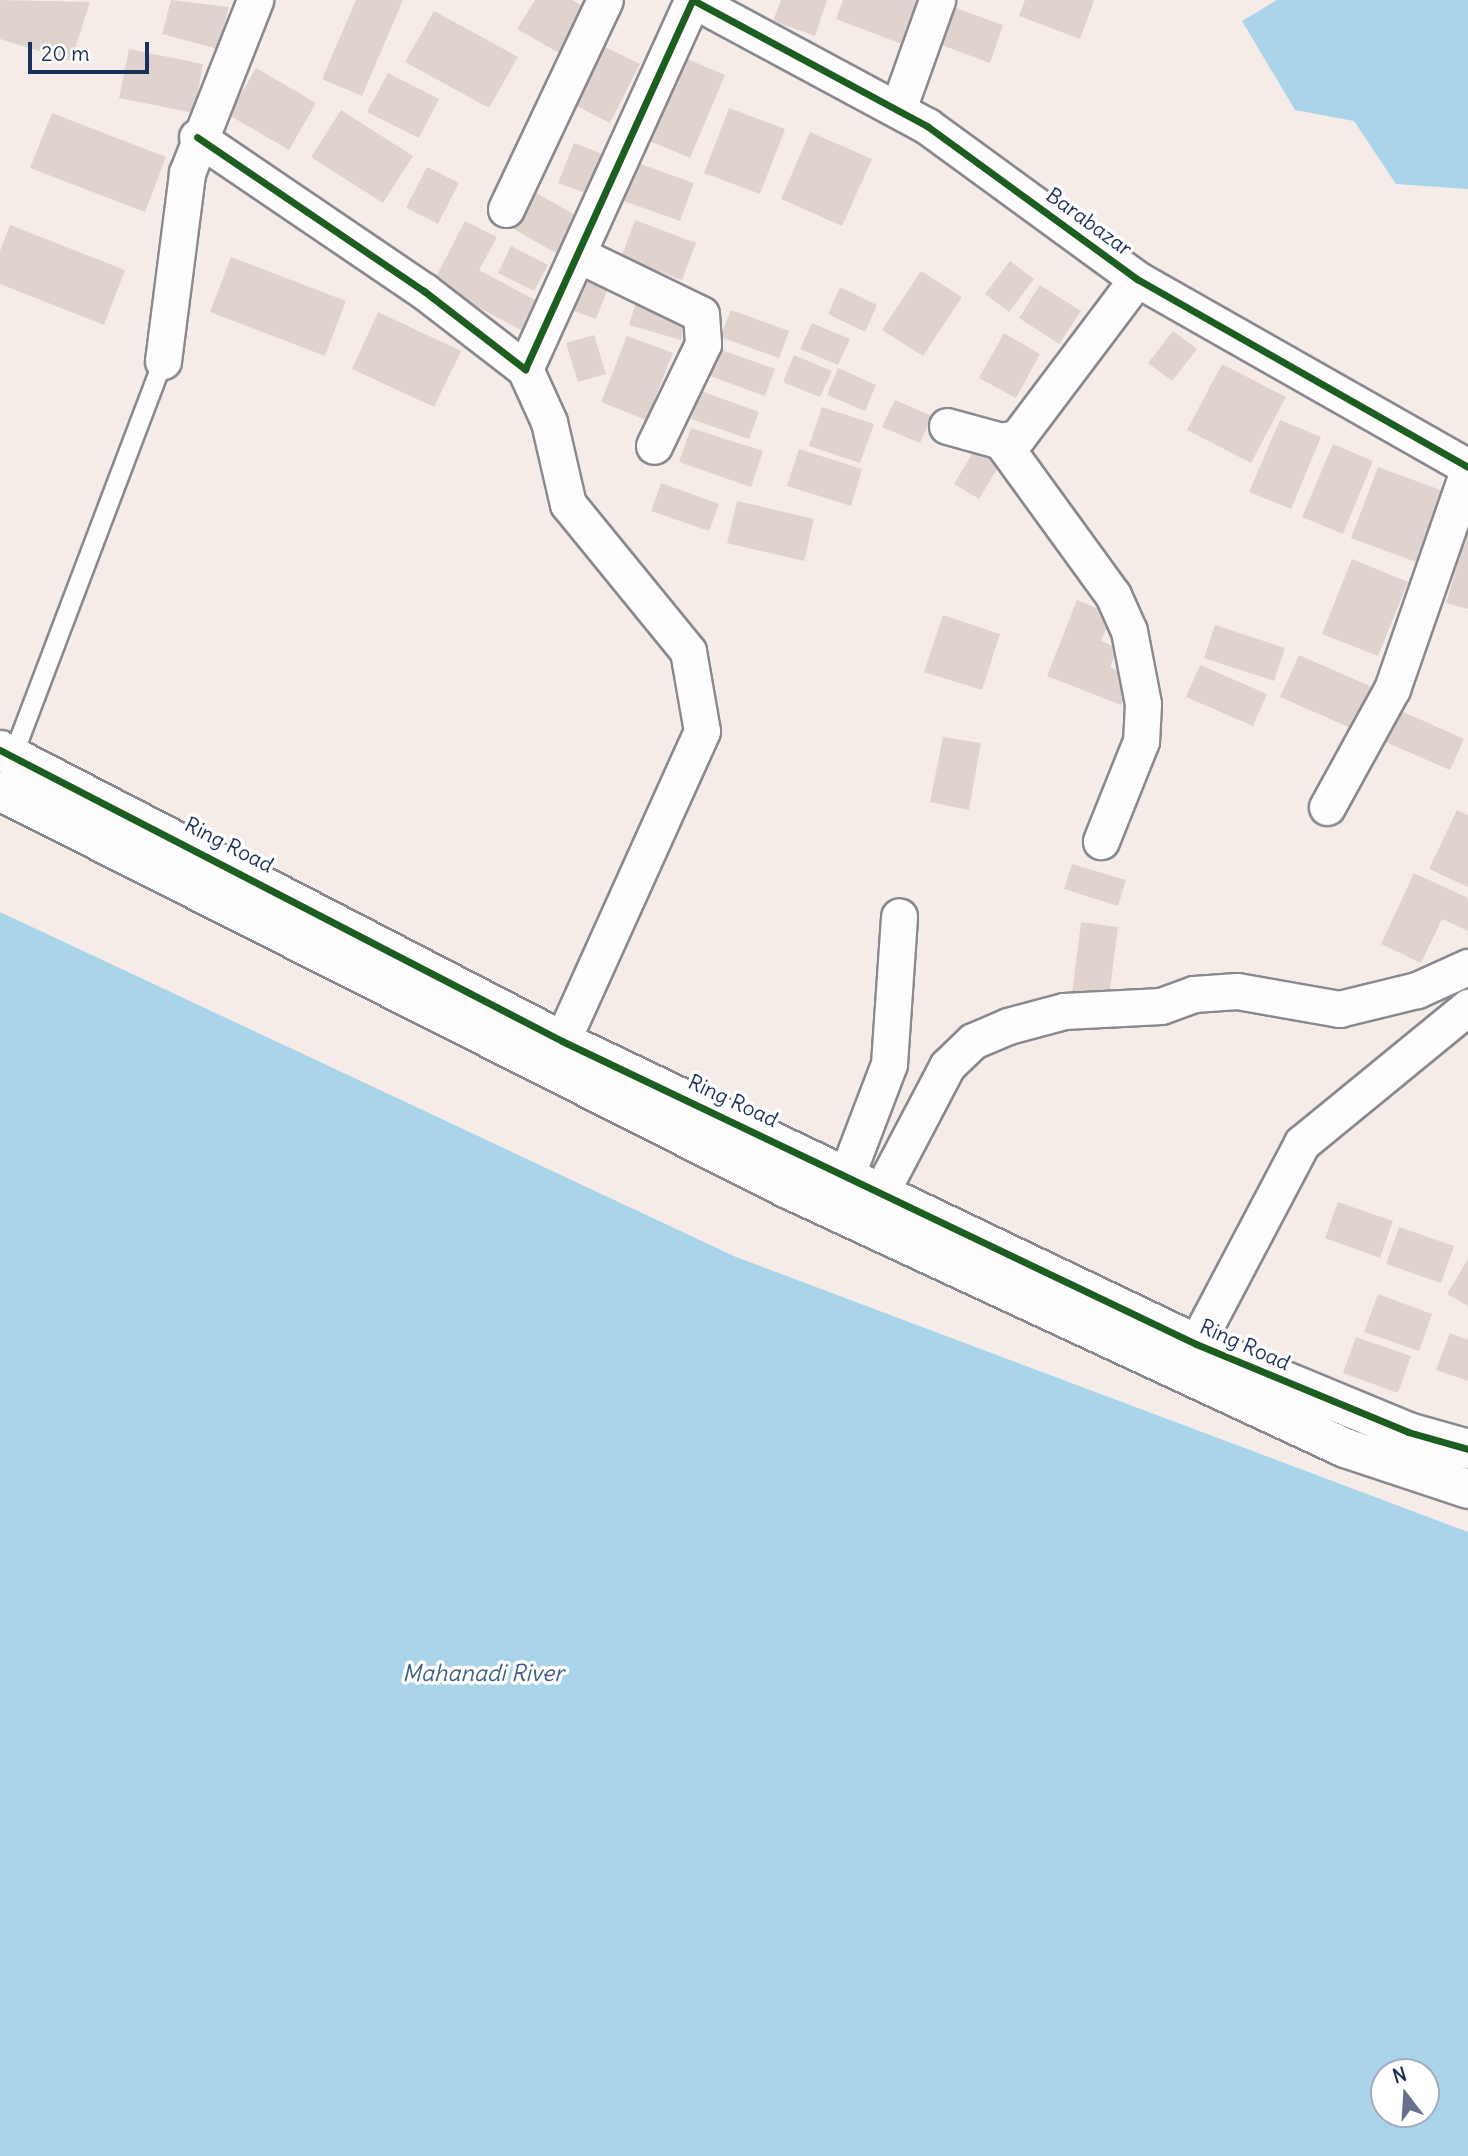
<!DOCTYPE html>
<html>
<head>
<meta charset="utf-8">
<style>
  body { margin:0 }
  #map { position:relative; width:1468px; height:2156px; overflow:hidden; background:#f5ece8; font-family:Delius,sans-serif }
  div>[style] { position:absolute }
  .water>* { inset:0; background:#aad4ea }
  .building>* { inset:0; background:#e0d3cd }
  .roads { filter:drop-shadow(2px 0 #898990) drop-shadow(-2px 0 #898990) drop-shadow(0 2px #898990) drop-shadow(0 -2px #898990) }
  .service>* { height:18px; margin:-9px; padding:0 9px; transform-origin:9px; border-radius:9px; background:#fefcfc }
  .minor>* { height:35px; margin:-17.5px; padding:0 17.5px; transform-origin:17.5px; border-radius:17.5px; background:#fefcfc }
  .tertiary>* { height:38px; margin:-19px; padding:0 19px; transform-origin:19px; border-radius:19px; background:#fefcfc }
  .cycleway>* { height:7px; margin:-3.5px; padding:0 3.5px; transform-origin:3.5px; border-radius:3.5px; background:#1b5e20 }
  span { translate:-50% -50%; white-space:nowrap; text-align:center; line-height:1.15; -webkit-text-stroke:7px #fff; paint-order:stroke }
  .street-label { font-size:21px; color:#1b2f5e }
  .water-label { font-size:23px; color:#3c5e88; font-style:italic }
  .north { position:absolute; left:1370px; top:2058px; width:70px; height:70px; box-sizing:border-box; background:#fff; border:2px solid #a4acbf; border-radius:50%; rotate:343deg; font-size:19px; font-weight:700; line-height:28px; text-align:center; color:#1b2f5e }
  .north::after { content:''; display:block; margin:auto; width:24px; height:32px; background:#67718e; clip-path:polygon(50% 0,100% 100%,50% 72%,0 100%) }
  .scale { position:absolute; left:28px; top:42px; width:121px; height:32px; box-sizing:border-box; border:4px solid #1b2f5e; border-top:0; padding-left:9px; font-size:21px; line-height:24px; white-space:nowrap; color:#1b2f5e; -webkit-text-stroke:5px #fff; paint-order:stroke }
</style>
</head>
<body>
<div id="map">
  <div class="water">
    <i style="clip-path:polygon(1277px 0,1468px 0,1468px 189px,1396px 184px,1354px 121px,1295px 110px,1242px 21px)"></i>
    <i style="clip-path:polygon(evenodd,0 912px,736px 1257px,1468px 1532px,1468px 2156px,0 2156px,0 912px,1426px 2072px,1426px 2114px,1384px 2114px,1384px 2072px,1426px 2072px)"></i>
  </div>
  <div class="building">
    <i style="clip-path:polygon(0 0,90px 2px,71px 61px,0 39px)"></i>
    <i style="clip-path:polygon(171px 0,229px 7px,218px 49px,162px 34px)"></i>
    <i style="clip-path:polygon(356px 0,403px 0,362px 96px,322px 79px)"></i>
    <i style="clip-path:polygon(535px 0,572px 0,586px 8px,559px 53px,517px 29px)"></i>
    <i style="clip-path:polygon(781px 0,827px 0,815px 36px,773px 21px)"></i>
    <i style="clip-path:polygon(843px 0,925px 0,907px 46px,836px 19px)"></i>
    <i style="clip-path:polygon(1025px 0,1093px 0,1094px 1px,1080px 39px,1019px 16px)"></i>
    <i style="clip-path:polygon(942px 3px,1003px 25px,990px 63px,928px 40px)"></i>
    <i style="clip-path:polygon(434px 11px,518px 57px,489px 108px,405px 62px)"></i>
    <i style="clip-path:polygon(601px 45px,640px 64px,610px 123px,571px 103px)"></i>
    <i style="clip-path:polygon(129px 49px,203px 64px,194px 113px,119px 98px)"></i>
    <i style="clip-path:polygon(685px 58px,725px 75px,690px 158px,650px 141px)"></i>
    <i style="clip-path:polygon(256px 68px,316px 103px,289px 150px,229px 115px)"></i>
    <i style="clip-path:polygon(388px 73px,439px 99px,419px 138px,367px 112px)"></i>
    <i style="clip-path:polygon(729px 108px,785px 129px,760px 194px,704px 173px)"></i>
    <i style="clip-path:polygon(341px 110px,413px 156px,383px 203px,311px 157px)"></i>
    <i style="clip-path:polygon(52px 113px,166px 157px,145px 212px,30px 168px)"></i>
    <i style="clip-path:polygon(810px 132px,872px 159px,842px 226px,781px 199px)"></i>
    <i style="clip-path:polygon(574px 143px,611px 157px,596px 197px,558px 183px)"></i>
    <i style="clip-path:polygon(632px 161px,694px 183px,680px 221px,618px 199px)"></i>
    <i style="clip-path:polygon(427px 167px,459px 183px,438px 224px,406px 208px)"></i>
    <i style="clip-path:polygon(531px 190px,582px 219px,561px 256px,510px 227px)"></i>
    <i style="clip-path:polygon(635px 220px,696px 243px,682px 280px,621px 258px)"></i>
    <i style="clip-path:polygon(465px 221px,497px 237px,479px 270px,545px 305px,530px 335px,433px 283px)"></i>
    <i style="clip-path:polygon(10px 225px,125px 270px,104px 325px,0 284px,0 251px)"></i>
    <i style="clip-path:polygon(511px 246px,548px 265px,534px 291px,498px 273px)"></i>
    <i style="clip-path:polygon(231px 257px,346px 301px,325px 356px,210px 312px)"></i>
    <i style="clip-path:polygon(1010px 261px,1034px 279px,1009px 312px,985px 294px)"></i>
    <i style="clip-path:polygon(583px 271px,611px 281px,596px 319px,568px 309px)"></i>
    <i style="clip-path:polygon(921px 271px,962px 297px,923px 356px,882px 330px)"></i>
    <i style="clip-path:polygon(1040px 285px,1081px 311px,1059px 344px,1019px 318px)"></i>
    <i style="clip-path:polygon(840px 287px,877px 305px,865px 332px,828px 314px)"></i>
    <i style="clip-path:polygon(637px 299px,688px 314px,681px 340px,629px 325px)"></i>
    <i style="clip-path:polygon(731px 310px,789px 331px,779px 358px,720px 337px)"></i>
    <i style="clip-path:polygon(378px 312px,461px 351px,434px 407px,352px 369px)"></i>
    <i style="clip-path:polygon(812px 323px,850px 339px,838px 365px,800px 349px)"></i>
    <i style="clip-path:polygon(1173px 331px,1197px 349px,1172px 381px,1148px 363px)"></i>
    <i style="clip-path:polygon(1004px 333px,1040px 354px,1016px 398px,979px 378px)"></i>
    <i style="clip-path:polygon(594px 335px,606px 374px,578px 382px,566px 343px)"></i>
    <i style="clip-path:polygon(627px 336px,673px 353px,646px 420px,601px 402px)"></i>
    <i style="clip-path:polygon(716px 348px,775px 369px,765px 396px,707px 375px)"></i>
    <i style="clip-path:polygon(794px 355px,832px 371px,820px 397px,783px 382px)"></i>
    <i style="clip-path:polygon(1222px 364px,1286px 397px,1251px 463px,1187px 430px)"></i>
    <i style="clip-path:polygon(838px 368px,876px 385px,865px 411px,827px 395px)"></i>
    <i style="clip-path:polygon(701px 391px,759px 412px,749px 439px,691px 419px)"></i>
    <i style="clip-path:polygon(895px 400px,932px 416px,920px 443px,882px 427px)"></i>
    <i style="clip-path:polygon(822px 407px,874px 424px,860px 463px,809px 446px)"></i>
    <i style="clip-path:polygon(1280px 420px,1321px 437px,1291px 509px,1249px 492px)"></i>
    <i style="clip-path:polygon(691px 428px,763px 451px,751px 487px,679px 462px)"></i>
    <i style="clip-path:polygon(1333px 444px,1373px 461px,1343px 534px,1302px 517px)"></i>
    <i style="clip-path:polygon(799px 449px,862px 469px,851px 506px,787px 486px)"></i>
    <i style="clip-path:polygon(975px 449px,1000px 464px,979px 499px,954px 484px)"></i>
    <i style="clip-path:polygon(1378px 467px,1454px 495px,1427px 566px,1351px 538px)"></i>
    <i style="clip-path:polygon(661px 483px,719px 504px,709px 531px,651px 511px)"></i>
    <i style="clip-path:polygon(737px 501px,814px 519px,804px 561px,727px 543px)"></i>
    <i style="clip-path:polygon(1467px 533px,1468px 533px,1468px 609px,1446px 603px)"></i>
    <i style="clip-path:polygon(1352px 559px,1408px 582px,1378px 656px,1322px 634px)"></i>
    <i style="clip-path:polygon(1077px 600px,1112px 614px,1101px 641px,1118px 648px,1110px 667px,1133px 677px,1121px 705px,1047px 676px)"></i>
    <i style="clip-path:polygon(943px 615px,1000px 634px,982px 690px,924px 672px)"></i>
    <i style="clip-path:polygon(1215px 625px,1285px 648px,1274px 681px,1204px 658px)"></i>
    <i style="clip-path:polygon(1299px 655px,1379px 690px,1360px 732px,1280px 697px)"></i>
    <i style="clip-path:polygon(1200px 665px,1267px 694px,1253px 726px,1186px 697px)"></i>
    <i style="clip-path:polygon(1397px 709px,1464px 739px,1450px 770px,1383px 741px)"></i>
    <i style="clip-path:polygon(943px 737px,981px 743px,969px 810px,930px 802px)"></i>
    <i style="clip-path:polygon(1457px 810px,1468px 815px,1468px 887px,1429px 869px)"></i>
    <i style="clip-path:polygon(1072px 864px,1126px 880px,1118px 906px,1064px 889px)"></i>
    <i style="clip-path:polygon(1414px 873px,1468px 898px,1468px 931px,1442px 919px,1421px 963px,1381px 944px)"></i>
    <i style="clip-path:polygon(1081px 922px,1118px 927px,1109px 997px,1072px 993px)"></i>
    <i style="clip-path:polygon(1338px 1202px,1393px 1221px,1380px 1258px,1325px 1238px)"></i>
    <i style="clip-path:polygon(1399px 1227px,1454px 1246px,1441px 1283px,1386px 1264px)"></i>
    <i style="clip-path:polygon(1468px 1259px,1468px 1306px,1447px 1294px)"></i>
    <i style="clip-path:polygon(1378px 1294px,1432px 1314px,1419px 1351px,1364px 1332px)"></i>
    <i style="clip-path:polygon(1450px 1333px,1468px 1340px,1468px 1381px,1436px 1370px)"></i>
    <i style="clip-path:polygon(1356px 1337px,1411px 1356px,1398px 1393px,1343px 1373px)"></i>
  </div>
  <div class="roads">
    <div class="service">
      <i style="left:13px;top:756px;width:423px;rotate:-69.2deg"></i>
    </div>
    <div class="minor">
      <i style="left:693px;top:0;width:266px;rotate:28.3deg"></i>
      <i style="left:927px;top:126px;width:260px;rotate:36.1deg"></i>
      <i style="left:1137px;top:279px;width:381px;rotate:29.6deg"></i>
      <i style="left:898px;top:109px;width:116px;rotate:-70.3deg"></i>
      <i style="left:197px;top:137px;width:274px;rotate:34.2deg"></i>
      <i style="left:424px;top:291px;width:128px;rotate:37.7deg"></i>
      <i style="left:525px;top:369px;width:405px;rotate:-65.6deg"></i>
      <i style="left:506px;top:209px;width:231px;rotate:-64.7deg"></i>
      <i style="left:581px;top:256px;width:133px;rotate:25.8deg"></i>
      <i style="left:701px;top:314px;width:30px;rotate:86deg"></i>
      <i style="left:703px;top:344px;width:113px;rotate:115.7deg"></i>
      <i style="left:163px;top:361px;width:190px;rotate:-82.7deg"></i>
      <i style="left:187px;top:173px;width:186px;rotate:-68.5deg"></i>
      <i style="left:525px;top:369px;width:58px;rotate:65.6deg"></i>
      <i style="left:549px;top:422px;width:84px;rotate:77deg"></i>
      <i style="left:568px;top:504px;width:190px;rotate:50.8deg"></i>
      <i style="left:688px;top:651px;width:81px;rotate:80.1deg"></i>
      <i style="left:702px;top:731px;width:340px;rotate:114.3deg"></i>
      <i style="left:947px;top:426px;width:56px;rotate:15.5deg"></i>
      <i style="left:1001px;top:441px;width:16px;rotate:-11deg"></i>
      <i style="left:1017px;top:438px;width:199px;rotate:-53deg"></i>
      <i style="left:1001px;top:441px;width:190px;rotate:54deg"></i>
      <i style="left:1113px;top:595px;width:39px;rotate:66deg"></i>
      <i style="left:1129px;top:631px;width:74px;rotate:79.1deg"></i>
      <i style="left:1143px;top:704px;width:37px;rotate:93deg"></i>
      <i style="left:1141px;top:741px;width:108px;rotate:111.8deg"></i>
      <i style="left:1327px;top:807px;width:135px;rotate:-61.2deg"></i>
      <i style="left:1392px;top:689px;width:231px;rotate:-70.8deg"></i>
      <i style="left:847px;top:1174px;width:118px;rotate:-69.1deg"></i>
      <i style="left:889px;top:1064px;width:148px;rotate:-86.1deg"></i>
      <i style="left:882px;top:1190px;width:140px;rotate:-62.3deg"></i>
      <i style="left:947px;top:1066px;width:36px;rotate:-44deg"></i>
      <i style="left:973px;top:1041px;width:38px;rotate:-23deg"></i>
      <i style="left:1008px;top:1026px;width:58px;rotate:-15deg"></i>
      <i style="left:1064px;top:1011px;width:97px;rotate:-3deg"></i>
      <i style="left:1161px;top:1006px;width:35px;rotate:-20deg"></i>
      <i style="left:1194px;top:994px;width:43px;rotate:-4deg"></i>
      <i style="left:1237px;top:991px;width:104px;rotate:10deg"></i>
      <i style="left:1339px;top:1009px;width:80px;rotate:-13.7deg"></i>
      <i style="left:1417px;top:990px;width:56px;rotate:-24.3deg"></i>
      <i style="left:1196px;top:1344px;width:227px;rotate:-62.2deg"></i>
      <i style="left:1302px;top:1143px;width:215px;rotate:-39.3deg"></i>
    </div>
    <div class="tertiary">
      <i style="left:0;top:750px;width:633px;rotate:27.37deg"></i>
      <i style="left:562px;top:1041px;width:703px;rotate:25.54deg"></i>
      <i style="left:1196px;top:1344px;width:230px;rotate:22.5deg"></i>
      <i style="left:1408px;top:1432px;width:62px;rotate:15.8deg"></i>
      <i style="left:0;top:791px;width:881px;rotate:26.8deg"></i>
      <i style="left:786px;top:1188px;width:617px;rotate:24.94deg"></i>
      <i style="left:1345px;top:1448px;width:130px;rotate:18.4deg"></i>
    </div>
  </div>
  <div class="cycleway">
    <i style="left:693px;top:0;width:266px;rotate:28.3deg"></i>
    <i style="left:927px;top:126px;width:260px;rotate:36.1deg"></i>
    <i style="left:1137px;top:279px;width:381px;rotate:29.6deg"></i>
    <i style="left:197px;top:137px;width:274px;rotate:34.2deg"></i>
    <i style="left:424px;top:291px;width:128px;rotate:37.7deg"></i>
    <i style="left:525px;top:369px;width:405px;rotate:-65.6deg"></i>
    <i style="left:0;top:750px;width:633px;rotate:27.37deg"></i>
    <i style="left:562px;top:1041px;width:703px;rotate:25.54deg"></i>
    <i style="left:1196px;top:1344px;width:230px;rotate:22.5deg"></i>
    <i style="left:1408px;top:1432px;width:62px;rotate:15.8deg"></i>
  </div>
  <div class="street-label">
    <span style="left:1089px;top:222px;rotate:36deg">Barabazar</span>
    <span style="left:229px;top:845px;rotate:27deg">Ring Road</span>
    <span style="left:733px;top:1101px;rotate:25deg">Ring Road</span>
    <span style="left:1245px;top:1345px;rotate:24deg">Ring Road</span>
  </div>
  <div class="water-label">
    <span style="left:483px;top:1673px">Mahanadi River</span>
  </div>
  <div class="north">N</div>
  <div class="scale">20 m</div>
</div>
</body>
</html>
